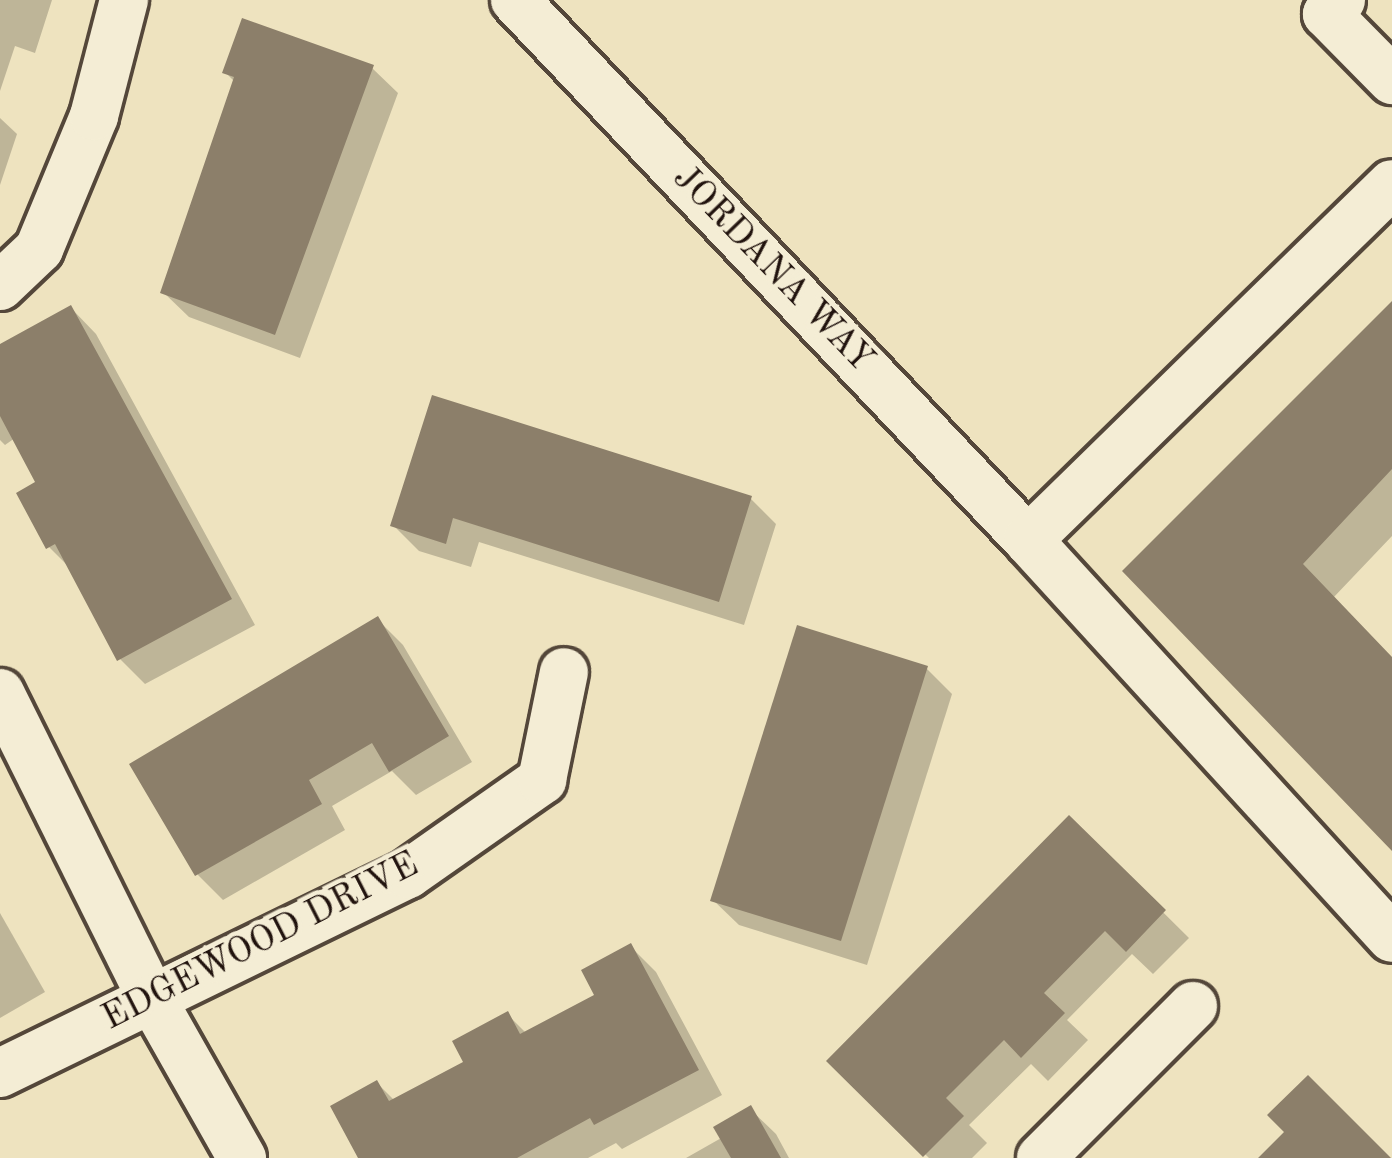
<!DOCTYPE html>
<html>
<head>
<meta charset="utf-8">
<style>
  body { margin:0 }
  #map { position:relative; width:1392px; height:1158px; overflow:hidden; background:#eee3bf; font-family:"Old Standard TT",serif }
  div>[style] { position:absolute }
  .shadow>* { inset:0; background:#0003 }
  .building>* { inset:0; background:#8c7f6a }
  .roads { filter:drop-shadow(3px 0 #54473a) drop-shadow(-3px 0 #54473a) drop-shadow(0 3px #54473a) drop-shadow(0 -3px #54473a) }
  .street>* { height:48px; margin:-24px; padding:0 24px; transform-origin:24px; border-radius:24px; background:#f4edd5 }
  span { translate:-50% -50%; white-space:nowrap; text-align:center; line-height:1.15; -webkit-text-stroke:9px #f4edd5; paint-order:stroke }
  .street-label { font-size:36px; color:#21130e }
</style>
</head>
<body>
<div id="map">
  <div class="shadow">
    <i style="clip-path:polygon(0 0,52px 0,35px 53px,15px 46px,0 91px)"></i>
    <i style="clip-path:polygon(372px 68px,398px 93px,300px 358px,189px 317px,163px 292px,235px 82px,225px 72px)"></i>
    <i style="clip-path:polygon(0 118px,17px 134px,0 185px)"></i>
    <i style="clip-path:polygon(1392px 305px,1392px 536px,1333px 598px,1392px 660px,1392px 847px,1126px 571px)"></i>
    <i style="clip-path:polygon(71px 308px,96px 334px,255px 625px,145px 684px,120px 659px,73px 571px,49px 547px,39px 483px,15px 438px,5px 445px,0 440px,0 347px)"></i>
    <i style="clip-path:polygon(434px 399px,751px 499px,776px 524px,744px 625px,479px 542px,471px 567px,419px 551px,393px 525px)"></i>
    <i style="clip-path:polygon(378px 620px,403px 645px,472px 762px,416px 795px,392px 771px,332px 806px,345px 830px,223px 900px,198px 875px,134px 765px)"></i>
    <i style="clip-path:polygon(927px 669px,952px 694px,867px 965px,739px 925px,713px 900px)"></i>
    <i style="clip-path:polygon(1069px 819px,1189px 938px,1153px 974px,1132px 954px,1067px 1020px,1088px 1040px,1048px 1081px,1031px 1064px,969px 1125px,987px 1143px,972px 1158px,929px 1158px,830px 1061px)"></i>
    <i style="clip-path:polygon(0 913px,45px 992px,0 1018px)"></i>
    <i style="clip-path:polygon(631px 947px,656px 972px,722px 1095px,622px 1149px,616px 1143px,588px 1158px,361px 1158px,377px 1083px,395px 1101px,467px 1063px,507px 1014px,527px 1034px,598px 996px)"></i>
    <i style="clip-path:polygon(750px 1109px,776px 1134px,789px 1158px,686px 1158px,723px 1137px)"></i>
  </div>
  <div class="building">
    <i style="clip-path:polygon(242px 18px,374px 65px,275px 335px,160px 293px,234px 77px,222px 73px)"></i>
    <i style="clip-path:polygon(1392px 301px,1392px 469px,1303px 564px,1392px 657px,1392px 851px,1122px 571px)"></i>
    <i style="clip-path:polygon(71px 305px,232px 599px,117px 661px,55px 544px,46px 549px,16px 493px,35px 482px,0 416px,0 344px)"></i>
    <i style="clip-path:polygon(432px 395px,752px 496px,719px 602px,453px 518px,446px 544px,390px 526px)"></i>
    <i style="clip-path:polygon(378px 616px,449px 736px,389px 772px,372px 743px,309px 780px,322px 804px,195px 876px,129px 764px)"></i>
    <i style="clip-path:polygon(797px 625px,928px 666px,841px 941px,710px 901px)"></i>
    <i style="clip-path:polygon(1069px 815px,1166px 910px,1126px 952px,1105px 931px,1044px 993px,1065px 1013px,1021px 1058px,1004px 1040px,946px 1098px,964px 1116px,923px 1157px,826px 1061px)"></i>
    <i style="clip-path:polygon(631px 943px,699px 1070px,594px 1125px,590px 1118px,517px 1158px,358px 1158px,330px 1106px,377px 1080px,389px 1101px,463px 1062px,452px 1041px,508px 1011px,520px 1034px,594px 995px,581px 970px)"></i>
    <i style="clip-path:polygon(1308px 1075px,1391px 1158px,1258px 1158px,1284px 1132px,1267px 1115px)"></i>
    <i style="clip-path:polygon(751px 1105px,781px 1158px,731px 1158px,713px 1127px)"></i>
  </div>
  <div class="roads">
    <div class="street">
      <i style="left:515px;top:0;width:745px;rotate:46.47deg"></i>
      <i style="left:1028px;top:540px;width:539px;rotate:47.55deg"></i>
      <i style="left:1341px;top:0;width:20px;rotate:135deg"></i>
      <i style="left:1327px;top:14px;width:93px;rotate:45.4deg"></i>
      <i style="left:0;top:286px;width:54px;rotate:-43.5deg"></i>
      <i style="left:39px;top:249px;width:144px;rotate:-67.5deg"></i>
      <i style="left:94px;top:116px;width:120px;rotate:-75.5deg"></i>
      <i style="left:1028px;top:540px;width:509px;rotate:-44.36deg"></i>
      <i style="left:0;top:693px;width:342px;rotate:63.6deg"></i>
      <i style="left:152px;top:999px;width:183px;rotate:60.5deg"></i>
      <i style="left:0;top:1073px;width:454px;rotate:-26deg"></i>
      <i style="left:408px;top:874px;width:164px;rotate:-35deg"></i>
      <i style="left:542px;top:780px;width:110px;rotate:-78.5deg"></i>
      <i style="left:1041px;top:1158px;width:215px;rotate:-45deg"></i>
    </div>
  </div>
  <div class="street-label">
    <span style="left:772px;top:270px;rotate:46deg">JORDANA WAY</span>
    <span style="left:261px;top:943px;rotate:-27deg">EDGEWOOD DRIVE</span>
  </div>
</div>
</body>
</html>
